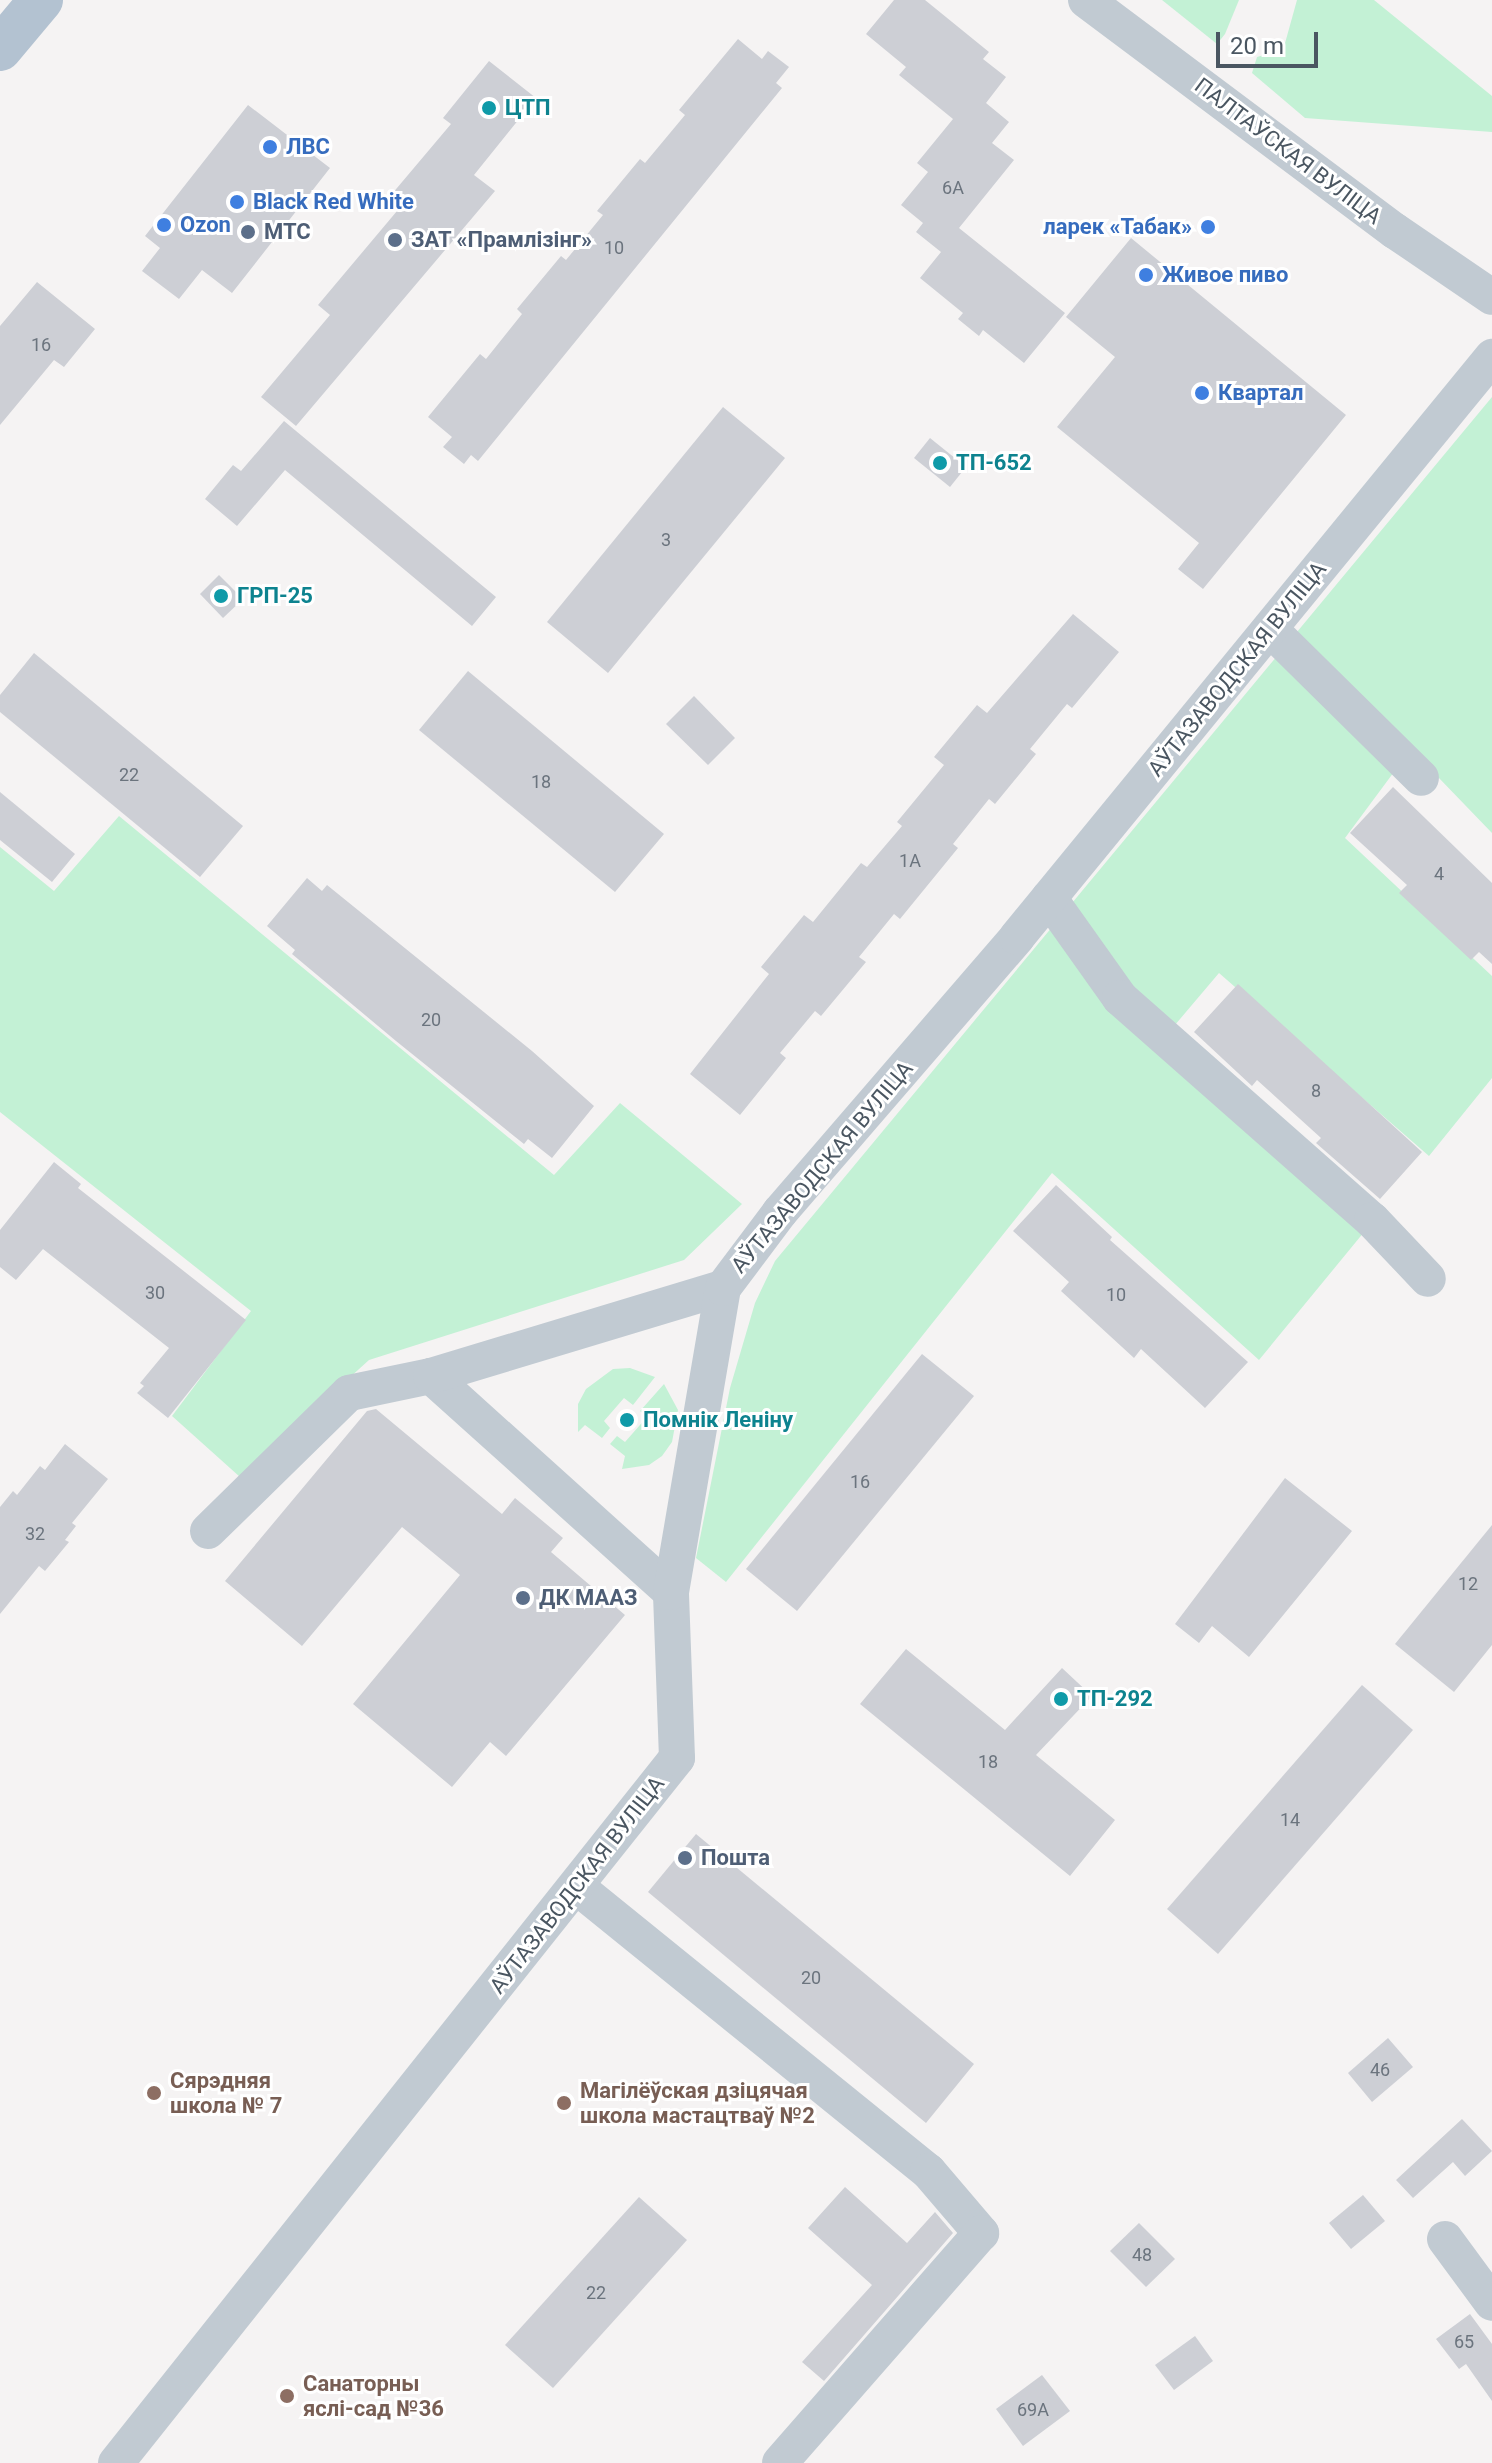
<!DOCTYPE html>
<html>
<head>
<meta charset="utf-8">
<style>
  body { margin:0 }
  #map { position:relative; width:1492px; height:2463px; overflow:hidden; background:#f5f3f3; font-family:Roboto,sans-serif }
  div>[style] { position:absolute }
  .green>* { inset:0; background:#c3f1d5 }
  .building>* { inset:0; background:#cdcfd5 }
  .street>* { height:36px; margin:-18px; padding:0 18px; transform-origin:18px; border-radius:18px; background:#c1cad2 }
  .primary>* { height:44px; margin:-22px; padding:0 22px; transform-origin:22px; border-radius:22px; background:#b3c2d1 }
  .dots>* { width:22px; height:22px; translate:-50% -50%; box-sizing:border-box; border:4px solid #fff; border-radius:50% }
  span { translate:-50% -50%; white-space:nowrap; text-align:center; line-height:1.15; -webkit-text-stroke:6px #fff; paint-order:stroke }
  .number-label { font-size:18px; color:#6b747e }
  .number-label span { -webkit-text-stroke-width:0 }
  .culture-label { font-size:22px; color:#0d838f; font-weight:700 }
  .left { translate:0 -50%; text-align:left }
  .shop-label { font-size:22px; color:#366cbe; font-weight:700 }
  .right { translate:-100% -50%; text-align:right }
  .street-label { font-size:22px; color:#4a5661 }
  .service-label { font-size:22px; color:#4e5e75; font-weight:700 }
  .education-label { font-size:22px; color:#785e54; font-weight:700 }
  .scale { position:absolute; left:1216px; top:32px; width:102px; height:36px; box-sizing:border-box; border:4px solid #4a5661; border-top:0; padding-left:10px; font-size:24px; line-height:28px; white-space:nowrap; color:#4a5661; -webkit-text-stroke:6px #fff; paint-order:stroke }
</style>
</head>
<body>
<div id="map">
  <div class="green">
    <i style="clip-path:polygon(1162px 0,1239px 0,1225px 34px,1217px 44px)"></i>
    <i style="clip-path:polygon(1297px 0,1374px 0,1492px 96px,1492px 132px,1305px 118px,1252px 73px,1257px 57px,1274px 52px,1282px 54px)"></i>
    <i style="clip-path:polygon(1492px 397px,1492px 833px,1411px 749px,1345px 838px,1492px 976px,1492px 1078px,1429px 1156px,1219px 973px,1158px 1045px,1369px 1226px,1259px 1360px,1052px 1173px,726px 1582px,696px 1558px,730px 1388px,755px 1303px,775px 1261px)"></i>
    <i style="clip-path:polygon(119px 816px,554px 1175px,620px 1103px,742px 1204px,684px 1260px,369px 1360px,240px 1477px,172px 1416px,251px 1311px,0 1112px,0 847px,54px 891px)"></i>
    <i style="clip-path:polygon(630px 1368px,655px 1377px,633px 1405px,624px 1398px,604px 1421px,610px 1428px,602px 1438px,585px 1425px,578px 1432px,578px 1404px,586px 1389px,613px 1369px)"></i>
    <i style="clip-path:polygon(664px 1384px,678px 1410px,672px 1442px,662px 1456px,649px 1465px,622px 1469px,625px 1456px,610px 1444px,617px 1436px,625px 1442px,647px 1417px,640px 1411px)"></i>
  </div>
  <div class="building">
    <i style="clip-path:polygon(894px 0,925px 0,989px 52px,983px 59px,1006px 77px,986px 103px,1009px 122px,992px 143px,1014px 160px,959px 228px,1065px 313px,1024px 363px,983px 330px,979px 336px,958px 319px,963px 313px,920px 278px,941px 252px,916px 232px,923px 223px,901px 205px,928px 172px,917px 163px,953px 119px,899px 75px,906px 67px,866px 34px)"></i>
    <i style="clip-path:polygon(738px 39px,762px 59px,768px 51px,789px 67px,776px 83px,782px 88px,478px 461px,471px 455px,464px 464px,443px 447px,452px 437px,428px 417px,480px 354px,486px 359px,522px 314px,517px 309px,561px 256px,566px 260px,603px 215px,597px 211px,640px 159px,645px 163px,685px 115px,679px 110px)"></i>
    <i style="clip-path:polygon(489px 61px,536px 98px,474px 175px,495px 191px,296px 426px,261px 397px,330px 315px,318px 305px,397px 211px,386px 201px,451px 124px,443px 118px)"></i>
    <i style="clip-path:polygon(248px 105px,330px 168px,232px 293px,202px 270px,179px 299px,142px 271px,160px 248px,145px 236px)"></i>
    <i style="clip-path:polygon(1131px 238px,1346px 415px,1203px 589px,1178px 569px,1199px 543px,1057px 427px,1115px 357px,1066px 317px)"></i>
    <i style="clip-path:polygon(37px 282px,95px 329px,64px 367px,54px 360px,0 425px,0 326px)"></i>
    <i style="clip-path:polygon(723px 407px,785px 458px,608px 673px,547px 622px)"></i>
    <i style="clip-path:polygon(284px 421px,496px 597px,472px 626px,285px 470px,237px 526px,205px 499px,233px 465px,241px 471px)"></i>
    <i style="clip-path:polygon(930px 438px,966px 467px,950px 487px,914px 458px)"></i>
    <i style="clip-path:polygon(219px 575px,243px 599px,223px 618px,200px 594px)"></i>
    <i style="clip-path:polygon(1073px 614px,1119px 652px,1072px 708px,1067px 704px,1030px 749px,1036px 754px,995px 804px,989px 799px,953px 844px,958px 848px,900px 919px,894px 914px,859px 957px,866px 962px,821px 1016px,815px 1011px,780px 1053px,786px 1058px,740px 1115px,690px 1074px,769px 974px,761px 967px,804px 915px,813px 922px,861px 863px,867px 867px,902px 826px,897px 822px,944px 765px,934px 757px,977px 705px,987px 713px)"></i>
    <i style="clip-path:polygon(34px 653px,243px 826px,200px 877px,0 712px,0 695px)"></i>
    <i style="clip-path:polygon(468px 671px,664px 834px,615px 892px,419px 730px)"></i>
    <i style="clip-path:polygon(694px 696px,735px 738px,708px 765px,666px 724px)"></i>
    <i style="clip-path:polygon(1393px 787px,1492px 883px,1492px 964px,1479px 952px,1471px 960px,1399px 893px,1407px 885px,1350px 833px)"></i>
    <i style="clip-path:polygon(0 792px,75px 854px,52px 882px,0 840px)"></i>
    <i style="clip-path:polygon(307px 878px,322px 891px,327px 885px,532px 1051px,594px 1106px,552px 1158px,528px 1139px,524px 1144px,396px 1041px,292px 954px,295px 950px,267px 926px)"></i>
    <i style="clip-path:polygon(1238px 984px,1422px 1152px,1380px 1199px,1316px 1143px,1321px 1138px,1257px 1080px,1252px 1086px,1194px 1032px)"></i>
    <i style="clip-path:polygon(54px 1162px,81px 1184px,78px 1188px,246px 1320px,168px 1418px,137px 1393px,144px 1386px,140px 1383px,169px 1348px,43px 1249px,16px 1280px,0 1267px,0 1230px)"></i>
    <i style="clip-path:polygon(1056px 1185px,1112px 1237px,1110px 1240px,1248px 1362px,1205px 1408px,1141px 1349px,1134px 1358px,1061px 1291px,1069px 1282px,1013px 1231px)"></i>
    <i style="clip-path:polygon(922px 1354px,974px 1396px,797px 1611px,746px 1569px)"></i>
    <i style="clip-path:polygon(376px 1409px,502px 1514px,515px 1498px,563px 1538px,551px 1552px,625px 1615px,506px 1756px,490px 1742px,452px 1787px,353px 1704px,460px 1575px,402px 1527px,302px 1646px,225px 1581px,367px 1411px)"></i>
    <i style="clip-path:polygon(65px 1444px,108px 1479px,72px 1523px,76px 1526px,65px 1540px,69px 1542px,45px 1571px,39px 1566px,0 1614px,0 1507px,13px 1491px,17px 1495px,40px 1466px,45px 1470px)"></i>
    <i style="clip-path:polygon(1285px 1478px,1352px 1531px,1249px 1657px,1212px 1626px,1199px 1643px,1175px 1624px)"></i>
    <i style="clip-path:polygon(1492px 1525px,1492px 1645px,1454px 1692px,1395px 1644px)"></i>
    <i style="clip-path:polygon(906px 1649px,1005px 1730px,1062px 1668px,1092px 1696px,1036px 1755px,1115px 1820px,1070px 1876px,860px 1704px)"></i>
    <i style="clip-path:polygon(1362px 1685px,1413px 1730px,1218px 1954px,1167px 1909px)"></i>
    <i style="clip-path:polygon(696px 1834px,974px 2064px,926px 2123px,648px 1892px)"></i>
    <i style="clip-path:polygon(1388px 2038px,1413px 2067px,1372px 2102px,1348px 2073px)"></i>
    <i style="clip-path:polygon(1462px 2119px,1492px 2151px,1465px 2176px,1453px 2162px,1413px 2198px,1396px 2180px)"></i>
    <i style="clip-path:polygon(845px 2187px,907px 2243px,935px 2212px,953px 2233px,824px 2381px,802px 2362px,872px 2285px,808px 2228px)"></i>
    <i style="clip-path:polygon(1363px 2195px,1385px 2221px,1351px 2249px,1329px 2223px)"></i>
    <i style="clip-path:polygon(639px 2197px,687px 2240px,553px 2388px,505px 2345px)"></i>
    <i style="clip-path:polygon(1139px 2223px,1175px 2259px,1146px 2287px,1110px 2251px)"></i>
    <i style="clip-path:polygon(1470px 2314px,1492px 2344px,1492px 2401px,1466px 2364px,1459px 2369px,1436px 2339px)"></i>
    <i style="clip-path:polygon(1195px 2336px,1213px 2361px,1174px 2390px,1155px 2365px)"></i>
    <i style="clip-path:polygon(1042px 2375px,1070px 2411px,1023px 2446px,996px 2409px)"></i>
  </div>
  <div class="street">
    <i style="left:1086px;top:0;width:386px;rotate:36.8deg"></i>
    <i style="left:1395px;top:231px;width:117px;rotate:34.2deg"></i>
    <i style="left:1270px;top:629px;width:212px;rotate:44.6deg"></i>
    <i style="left:1049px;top:898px;width:123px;rotate:54.6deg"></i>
    <i style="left:1120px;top:998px;width:336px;rotate:41.4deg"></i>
    <i style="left:1372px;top:1220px;width:81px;rotate:46.5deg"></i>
    <i style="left:431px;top:1376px;width:323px;rotate:42deg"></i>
    <i style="left:208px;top:1531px;width:197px;rotate:-44.4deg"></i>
    <i style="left:349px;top:1393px;width:84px;rotate:-11.7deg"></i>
    <i style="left:431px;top:1376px;width:305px;rotate:-16.8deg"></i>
    <i style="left:577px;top:1887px;width:452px;rotate:39deg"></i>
    <i style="left:928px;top:2171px;width:82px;rotate:49.5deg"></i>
    <i style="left:981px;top:2233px;width:305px;rotate:131.2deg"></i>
    <i style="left:1445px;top:2239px;width:79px;rotate:53.7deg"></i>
    <i style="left:116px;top:2463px;width:901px;rotate:-51.49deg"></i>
    <i style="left:677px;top:1758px;width:166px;rotate:-92.1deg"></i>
    <i style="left:671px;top:1592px;width:308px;rotate:-80.3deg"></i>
    <i style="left:723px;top:1288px;width:95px;rotate:-53.1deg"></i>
    <i style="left:780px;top:1212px;width:363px;rotate:-49.2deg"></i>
    <i style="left:1017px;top:937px;width:750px;rotate:-50.68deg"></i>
  </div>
  <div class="primary">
    <i style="left:0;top:49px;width:64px;rotate:-50.1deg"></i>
  </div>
  <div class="dots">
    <i style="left:489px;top:108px;background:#0f9aa8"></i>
    <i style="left:270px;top:147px;background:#3f7fe0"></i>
    <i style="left:237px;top:202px;background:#3f7fe0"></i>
    <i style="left:164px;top:225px;background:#3f7fe0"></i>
    <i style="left:1208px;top:227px;background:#3f7fe0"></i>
    <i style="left:248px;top:232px;background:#5c6f8a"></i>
    <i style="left:395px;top:240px;background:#5c6f8a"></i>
    <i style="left:1146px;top:275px;background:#3f7fe0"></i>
    <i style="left:1202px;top:393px;background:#3f7fe0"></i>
    <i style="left:940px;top:463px;background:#0f9aa8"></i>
    <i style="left:221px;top:596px;background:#0f9aa8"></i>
    <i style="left:627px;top:1420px;background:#0f9aa8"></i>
    <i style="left:523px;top:1598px;background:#5c6f8a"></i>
    <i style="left:1061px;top:1699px;background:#0f9aa8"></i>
    <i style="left:685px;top:1858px;background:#5c6f8a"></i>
    <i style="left:154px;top:2093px;background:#8d6e63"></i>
    <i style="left:564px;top:2103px;background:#8d6e63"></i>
    <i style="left:287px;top:2396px;background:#8d6e63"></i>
  </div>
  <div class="number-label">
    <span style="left:953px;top:188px">6А</span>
    <span style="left:614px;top:248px">10</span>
    <span style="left:41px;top:345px">16</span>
    <span style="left:666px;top:540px">3</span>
    <span style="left:129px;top:775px">22</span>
    <span style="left:541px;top:782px">18</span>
    <span style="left:910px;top:861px">1А</span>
    <span style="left:1439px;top:874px">4</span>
    <span style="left:431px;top:1020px">20</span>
    <span style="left:1316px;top:1091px">8</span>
    <span style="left:155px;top:1293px">30</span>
    <span style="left:1116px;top:1295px">10</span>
    <span style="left:860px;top:1482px">16</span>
    <span style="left:35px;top:1534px">32</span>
    <span style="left:1468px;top:1584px">12</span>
    <span style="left:988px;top:1762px">18</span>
    <span style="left:1290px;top:1820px">14</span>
    <span style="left:811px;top:1978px">20</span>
    <span style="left:1380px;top:2070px">46</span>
    <span style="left:1142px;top:2255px">48</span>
    <span style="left:596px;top:2293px">22</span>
    <span style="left:1464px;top:2342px">65</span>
    <span style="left:1033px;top:2410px">69А</span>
  </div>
  <div class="culture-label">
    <span class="left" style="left:505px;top:108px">ЦТП</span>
    <span class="left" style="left:956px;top:463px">ТП-652</span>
    <span class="left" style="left:237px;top:596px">ГРП-25</span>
    <span class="left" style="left:643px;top:1420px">Помнік Леніну</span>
    <span class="left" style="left:1077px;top:1699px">ТП-292</span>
  </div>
  <div class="shop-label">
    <span class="left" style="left:286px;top:147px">ЛВС</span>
    <span class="left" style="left:253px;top:202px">Black Red White</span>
    <span class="left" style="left:180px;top:225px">Ozon</span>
    <span class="right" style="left:1192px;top:227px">ларек «Табак»</span>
    <span class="left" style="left:1162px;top:275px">Живое пиво</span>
    <span class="left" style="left:1218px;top:393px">Квартал</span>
  </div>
  <div class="street-label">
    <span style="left:1288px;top:151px;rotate:37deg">ПАЛТАЎСКАЯ ВУЛІЦА</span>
    <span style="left:1237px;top:669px;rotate:-51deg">АЎТАЗАВОДСКАЯ ВУЛІЦА</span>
    <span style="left:822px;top:1167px;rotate:-50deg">АЎТАЗАВОДСКАЯ ВУЛІЦА</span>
    <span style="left:577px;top:1885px;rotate:-52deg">АЎТАЗАВОДСКАЯ ВУЛІЦА</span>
  </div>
  <div class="service-label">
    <span class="left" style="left:264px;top:232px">МТС</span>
    <span class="left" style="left:411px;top:240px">ЗАТ «Прамлізінг»</span>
    <span class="left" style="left:539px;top:1598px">ДК МААЗ</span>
    <span class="left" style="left:701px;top:1858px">Пошта</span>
  </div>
  <div class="education-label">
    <span class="left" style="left:170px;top:2093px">Сярэдняя<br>школа № 7</span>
    <span class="left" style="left:580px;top:2103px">Магілёўская дзіцячая<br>школа мастацтваў №2</span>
    <span class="left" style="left:303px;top:2396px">Санаторны<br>яслі-сад №36</span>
  </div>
  <div class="scale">20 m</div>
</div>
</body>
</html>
